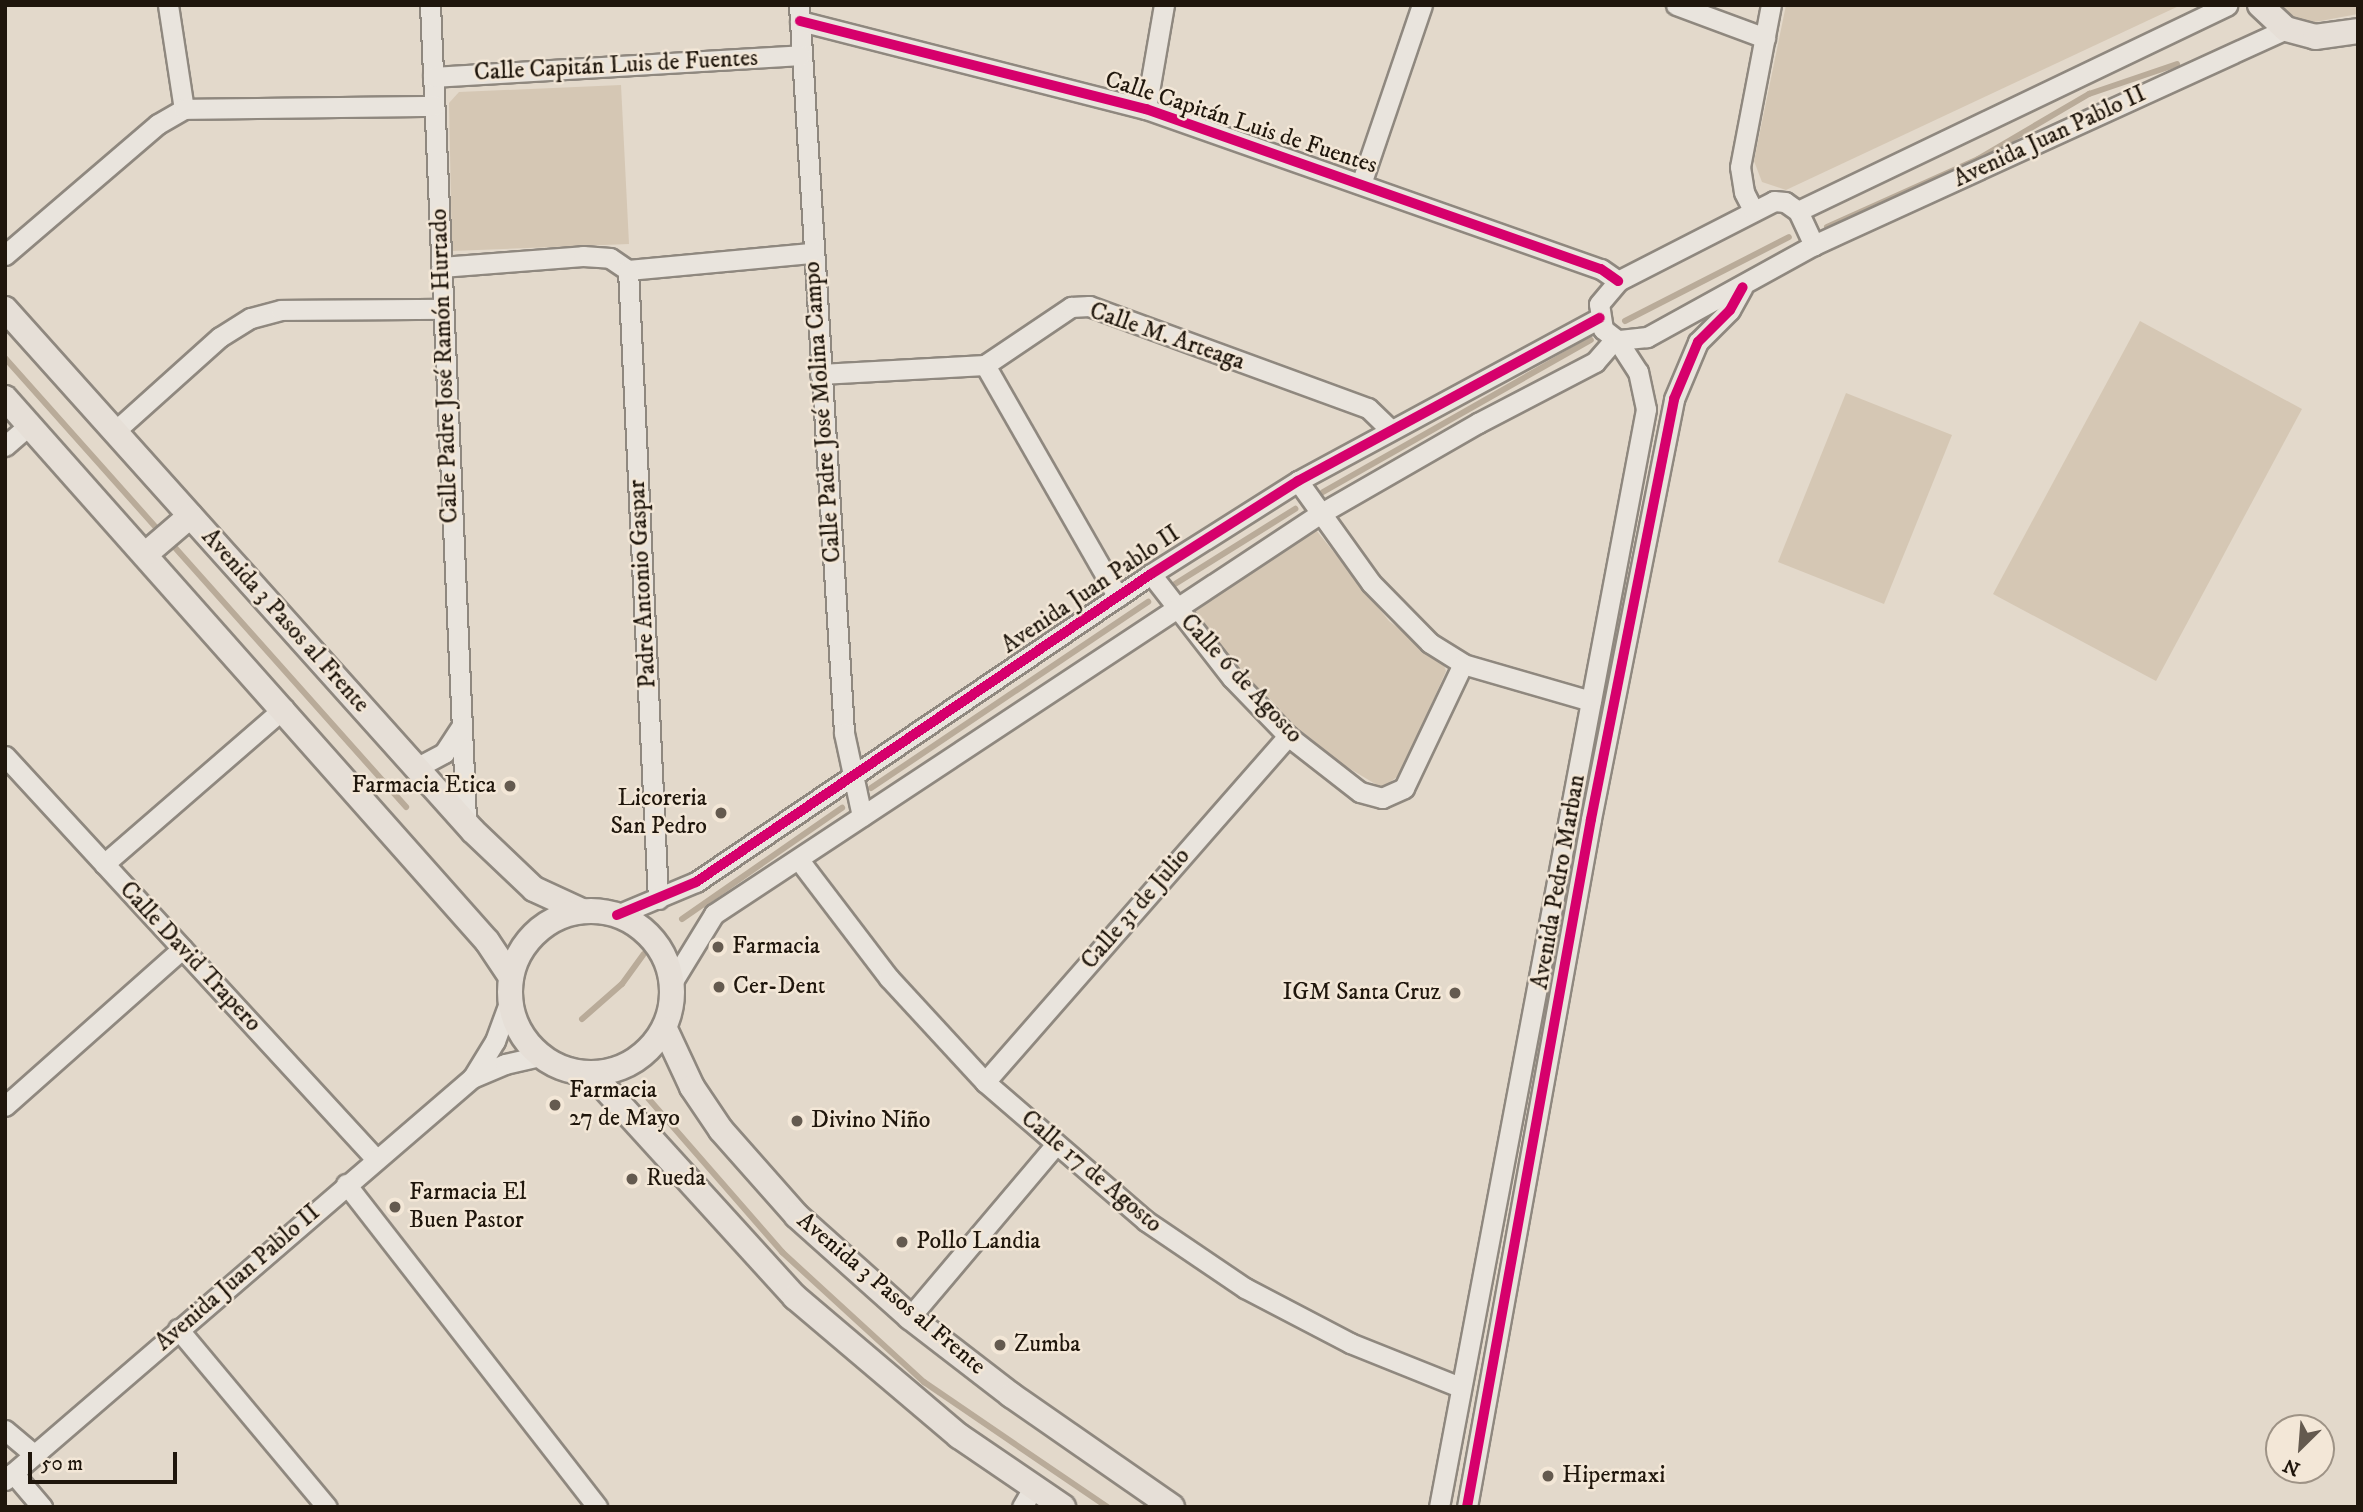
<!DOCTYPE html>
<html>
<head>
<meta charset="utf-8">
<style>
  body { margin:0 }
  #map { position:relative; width:2363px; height:1512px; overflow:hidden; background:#e3d9cb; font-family:"IM FELL DW Pica",serif }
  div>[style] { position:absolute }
  .green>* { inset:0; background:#d5c7b4 }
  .stream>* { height:6px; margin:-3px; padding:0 3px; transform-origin:3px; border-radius:3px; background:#b9ab99 }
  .roads { filter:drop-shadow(2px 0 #8f887f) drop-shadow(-2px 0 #8f887f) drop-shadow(0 2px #8f887f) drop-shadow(0 -2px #8f887f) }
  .minor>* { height:19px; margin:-9.5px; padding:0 9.5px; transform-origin:9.5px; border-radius:9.5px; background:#e9e4dd }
  .major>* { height:24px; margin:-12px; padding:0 12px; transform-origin:12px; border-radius:12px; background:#e6dfd7 }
  .major>.ring { margin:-12px; padding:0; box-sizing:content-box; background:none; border:24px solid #e6dfd7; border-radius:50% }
  .cycleway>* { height:10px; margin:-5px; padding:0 5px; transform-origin:5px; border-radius:5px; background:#d6006c }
  .dots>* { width:19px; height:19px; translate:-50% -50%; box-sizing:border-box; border:4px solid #f3e7d7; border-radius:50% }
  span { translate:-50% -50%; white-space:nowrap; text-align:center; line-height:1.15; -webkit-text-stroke:5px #f3e7d7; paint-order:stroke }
  .street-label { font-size:24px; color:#1f160c }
  .poi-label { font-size:24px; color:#1f160c }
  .right { translate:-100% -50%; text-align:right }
  .left { translate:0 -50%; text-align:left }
  .frame { position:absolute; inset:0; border:7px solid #1f160c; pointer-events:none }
  .north { position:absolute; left:2265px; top:1414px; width:70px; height:70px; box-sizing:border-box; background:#f3e7d7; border:2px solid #9e9386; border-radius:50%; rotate:205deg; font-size:19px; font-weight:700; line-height:28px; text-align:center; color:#1f160c }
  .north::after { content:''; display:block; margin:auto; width:24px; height:32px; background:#645a4f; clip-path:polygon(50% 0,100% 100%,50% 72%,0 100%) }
  .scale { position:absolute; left:28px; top:1452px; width:149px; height:32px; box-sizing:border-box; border:4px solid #1f160c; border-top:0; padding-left:9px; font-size:21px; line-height:24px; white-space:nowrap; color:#1f160c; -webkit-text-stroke:5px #f3e7d7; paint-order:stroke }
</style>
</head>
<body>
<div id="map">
  <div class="green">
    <i style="clip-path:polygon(1786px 5px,2181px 5px,1786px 190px,1762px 182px,1754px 161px)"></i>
    <i style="clip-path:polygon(2273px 5px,2358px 5px,2358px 14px,2315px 22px,2297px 20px)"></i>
    <i style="clip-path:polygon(621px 85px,629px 244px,452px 251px,449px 103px,459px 92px)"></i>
    <i style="clip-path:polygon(2140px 321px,2302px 409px,2156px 681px,1993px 594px)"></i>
    <i style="clip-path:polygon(1846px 393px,1952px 435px,1884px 604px,1778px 562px)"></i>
    <i style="clip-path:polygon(1316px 530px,1389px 621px,1443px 663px,1446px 671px,1401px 774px,1382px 788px,1342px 764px,1279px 713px,1187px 612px)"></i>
  </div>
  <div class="stream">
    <i style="left:1827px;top:227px;width:166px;rotate:-24.2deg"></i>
    <i style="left:1978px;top:159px;width:129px;rotate:-30.4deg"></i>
    <i style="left:2089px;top:94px;width:93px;rotate:-18.8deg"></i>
    <i style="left:1625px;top:321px;width:184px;rotate:-27.1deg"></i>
    <i style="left:5px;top:358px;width:236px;rotate:48.3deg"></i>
    <i style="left:1323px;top:492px;width:308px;rotate:-29.6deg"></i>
    <i style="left:170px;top:542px;width:355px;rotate:48.3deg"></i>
    <i style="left:1175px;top:584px;width:142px;rotate:-32deg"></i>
    <i style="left:871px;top:788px;width:334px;rotate:-33.9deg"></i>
    <i style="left:682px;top:919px;width:195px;rotate:-34.8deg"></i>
    <i style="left:582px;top:1019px;width:53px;rotate:-41.2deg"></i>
    <i style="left:622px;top:984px;width:37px;rotate:-54deg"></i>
    <i style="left:647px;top:1097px;width:206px;rotate:48.9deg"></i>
    <i style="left:782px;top:1252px;width:193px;rotate:42.5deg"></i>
    <i style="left:924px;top:1382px;width:222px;rotate:34.3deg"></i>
  </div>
  <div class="roads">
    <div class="minor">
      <i style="left:168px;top:5px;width:105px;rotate:81.3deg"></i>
      <i style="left:430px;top:5px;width:817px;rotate:87.47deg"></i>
      <i style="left:799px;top:5px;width:729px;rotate:86.46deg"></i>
      <i style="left:844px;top:733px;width:85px;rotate:77.8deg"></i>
      <i style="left:1676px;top:5px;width:95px;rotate:20.3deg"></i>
      <i style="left:800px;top:21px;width:357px;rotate:14.3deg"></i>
      <i style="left:1146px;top:109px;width:482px;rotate:19.4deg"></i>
      <i style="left:1601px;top:269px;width:21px;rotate:35deg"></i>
      <i style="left:433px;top:77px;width:368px;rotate:-3.4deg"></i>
      <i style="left:1146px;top:109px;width:106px;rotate:-80.2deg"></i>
      <i style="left:1361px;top:184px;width:189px;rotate:-71.2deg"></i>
      <i style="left:1774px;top:201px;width:11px;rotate:5deg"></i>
      <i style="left:1785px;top:202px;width:16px;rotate:35deg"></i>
      <i style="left:1798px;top:211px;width:38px;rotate:65deg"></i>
      <i style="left:1814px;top:245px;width:191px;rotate:151.1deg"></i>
      <i style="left:1647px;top:337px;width:30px;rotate:174deg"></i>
      <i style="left:1617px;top:340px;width:18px;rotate:-142deg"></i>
      <i style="left:1603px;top:329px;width:25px;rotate:-99deg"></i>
      <i style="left:1599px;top:304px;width:30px;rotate:-50deg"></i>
      <i style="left:1618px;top:281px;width:175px;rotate:-27.1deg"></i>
      <i style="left:1753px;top:210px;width:20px;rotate:-117deg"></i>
      <i style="left:1744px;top:192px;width:25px;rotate:-99deg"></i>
      <i style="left:1740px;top:167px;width:165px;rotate:-79.2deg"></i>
      <i style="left:1798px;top:211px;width:476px;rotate:-25.6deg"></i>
      <i style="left:1814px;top:245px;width:519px;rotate:-24.59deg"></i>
      <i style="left:5px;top:255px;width:201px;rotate:-40.6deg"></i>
      <i style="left:158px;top:124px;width:30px;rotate:-30deg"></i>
      <i style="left:184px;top:109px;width:250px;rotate:-0.7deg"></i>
      <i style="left:441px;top:267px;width:142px;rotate:-4.4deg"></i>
      <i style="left:583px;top:256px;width:27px;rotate:4deg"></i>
      <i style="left:610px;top:258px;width:22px;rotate:34deg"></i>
      <i style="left:628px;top:270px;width:186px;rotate:-5.3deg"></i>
      <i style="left:628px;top:270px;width:630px;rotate:87.27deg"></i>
      <i style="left:985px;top:365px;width:267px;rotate:60.2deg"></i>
      <i style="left:820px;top:374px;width:165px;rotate:-3.1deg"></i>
      <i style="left:985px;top:365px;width:104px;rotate:-34deg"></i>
      <i style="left:1071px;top:307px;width:18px;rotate:-3deg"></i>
      <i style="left:1089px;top:306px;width:297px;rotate:20.1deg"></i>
      <i style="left:1368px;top:408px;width:30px;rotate:44deg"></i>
      <i style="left:114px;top:432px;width:142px;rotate:-41.9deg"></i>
      <i style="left:220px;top:337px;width:36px;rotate:-32deg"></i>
      <i style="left:251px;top:318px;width:31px;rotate:-15deg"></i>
      <i style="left:281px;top:310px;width:162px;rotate:-0.4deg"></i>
      <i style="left:5px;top:446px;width:32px;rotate:-41deg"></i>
      <i style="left:1298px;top:481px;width:125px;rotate:54.4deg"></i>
      <i style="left:1371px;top:583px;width:84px;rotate:45.5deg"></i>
      <i style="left:1430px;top:643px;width:39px;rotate:32deg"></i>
      <i style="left:1463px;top:664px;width:133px;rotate:16.1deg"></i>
      <i style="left:1151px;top:574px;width:132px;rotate:52.1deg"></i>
      <i style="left:1232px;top:678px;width:81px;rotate:46deg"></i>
      <i style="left:1288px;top:736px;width:91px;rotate:37.9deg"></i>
      <i style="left:1360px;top:792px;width:23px;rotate:15deg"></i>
      <i style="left:1382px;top:798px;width:24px;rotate:-24deg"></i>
      <i style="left:1404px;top:788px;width:137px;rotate:-64.6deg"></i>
      <i style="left:5px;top:756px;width:546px;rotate:47.37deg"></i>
      <i style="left:416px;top:768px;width:32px;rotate:-28deg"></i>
      <i style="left:444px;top:753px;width:30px;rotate:-57deg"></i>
      <i style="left:799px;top:860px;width:148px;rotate:52.7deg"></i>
      <i style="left:889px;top:978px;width:142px;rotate:47.3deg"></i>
      <i style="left:985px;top:1082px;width:213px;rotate:40.8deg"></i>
      <i style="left:1146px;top:1221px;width:120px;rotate:34.1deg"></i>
      <i style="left:1245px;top:1288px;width:119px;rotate:27.6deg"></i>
      <i style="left:1350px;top:1343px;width:118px;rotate:21.8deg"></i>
      <i style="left:104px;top:864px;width:238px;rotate:-40.9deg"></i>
      <i style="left:617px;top:915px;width:86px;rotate:-22.7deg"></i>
      <i style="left:696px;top:882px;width:549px;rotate:-34.09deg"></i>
      <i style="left:1151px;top:574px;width:174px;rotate:-32.3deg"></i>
      <i style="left:1298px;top:481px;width:343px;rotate:-28.4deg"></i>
      <i style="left:673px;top:981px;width:79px;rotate:-58.5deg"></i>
      <i style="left:714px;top:914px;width:724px;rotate:-33.45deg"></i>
      <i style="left:1318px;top:515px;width:185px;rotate:-29.9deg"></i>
      <i style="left:1478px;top:423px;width:132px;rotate:-27.5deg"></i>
      <i style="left:1595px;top:362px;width:30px;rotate:-49deg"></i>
      <i style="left:473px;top:1077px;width:42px;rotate:-58.6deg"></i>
      <i style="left:495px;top:1041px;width:44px;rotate:-69.9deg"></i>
      <i style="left:985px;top:1082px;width:460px;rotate:-48.8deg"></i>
      <i style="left:5px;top:1106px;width:237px;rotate:-41.6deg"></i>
      <i style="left:346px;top:1184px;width:409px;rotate:52.1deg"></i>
      <i style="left:910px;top:1317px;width:226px;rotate:-49.8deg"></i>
      <i style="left:178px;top:1329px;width:232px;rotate:50.1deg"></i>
      <i style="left:5px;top:1430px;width:38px;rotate:40deg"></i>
      <i style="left:13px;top:1473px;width:45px;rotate:49.5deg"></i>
      <i style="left:5px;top:1480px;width:616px;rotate:-40.72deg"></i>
      <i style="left:472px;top:1078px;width:36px;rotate:-23deg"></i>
      <i style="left:505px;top:1064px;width:37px;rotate:-13deg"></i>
      <i style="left:1022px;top:1507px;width:24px;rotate:-60deg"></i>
      <i style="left:1439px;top:1507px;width:1117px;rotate:-79.32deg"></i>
      <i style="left:1646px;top:409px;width:38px;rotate:-102deg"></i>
      <i style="left:1638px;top:372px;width:38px;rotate:-123deg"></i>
      <i style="left:1467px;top:1507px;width:699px;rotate:-79.78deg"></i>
      <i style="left:1591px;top:819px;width:428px;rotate:-78.8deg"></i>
      <i style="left:1674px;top:399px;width:62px;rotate:-67.2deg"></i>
      <i style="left:1698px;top:342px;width:45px;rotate:-45deg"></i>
      <i style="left:1730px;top:310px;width:26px;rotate:-61deg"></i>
    </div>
    <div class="major">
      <i style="left:2260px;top:5px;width:35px;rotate:43deg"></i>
      <i style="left:2286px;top:29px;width:30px;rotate:15deg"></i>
      <i style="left:2315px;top:37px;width:43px;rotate:-7.9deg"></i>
      <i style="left:5px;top:309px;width:701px;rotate:48.12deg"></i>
      <i style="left:473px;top:831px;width:84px;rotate:43.6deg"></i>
      <i style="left:534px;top:889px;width:53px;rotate:24.6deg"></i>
      <i style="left:5px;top:398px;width:726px;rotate:48.41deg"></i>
      <i style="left:487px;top:941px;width:43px;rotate:56.3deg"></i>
      <i style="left:147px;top:553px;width:57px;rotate:-40.7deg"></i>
      <i class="ring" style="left:510px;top:911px;width:138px;height:138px"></i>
      <i style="left:665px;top:1029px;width:64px;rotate:65deg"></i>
      <i style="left:692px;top:1087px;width:52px;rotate:56deg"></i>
      <i style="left:721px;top:1130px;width:115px;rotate:48.5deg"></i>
      <i style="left:797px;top:1216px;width:152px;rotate:41.8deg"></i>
      <i style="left:910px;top:1317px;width:128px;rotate:37.7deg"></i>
      <i style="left:1011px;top:1395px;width:196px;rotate:34.8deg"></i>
      <i style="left:592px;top:1074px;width:302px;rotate:47.7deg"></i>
      <i style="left:795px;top:1297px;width:215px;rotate:40.3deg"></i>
      <i style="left:959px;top:1436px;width:126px;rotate:34.3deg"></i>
    </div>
  </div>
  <div class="cycleway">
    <i style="left:800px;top:21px;width:357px;rotate:14.3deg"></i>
    <i style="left:1146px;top:109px;width:482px;rotate:19.4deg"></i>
    <i style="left:1601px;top:269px;width:21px;rotate:35deg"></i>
    <i style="left:617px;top:915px;width:86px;rotate:-22.7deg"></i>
    <i style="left:696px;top:882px;width:549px;rotate:-34.09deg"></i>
    <i style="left:1151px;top:574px;width:174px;rotate:-32.3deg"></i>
    <i style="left:1298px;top:481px;width:343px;rotate:-28.4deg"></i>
    <i style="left:1467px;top:1507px;width:699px;rotate:-79.78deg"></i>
    <i style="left:1591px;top:819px;width:428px;rotate:-78.8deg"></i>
    <i style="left:1674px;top:399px;width:62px;rotate:-67.2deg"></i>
    <i style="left:1698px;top:342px;width:45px;rotate:-45deg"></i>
    <i style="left:1730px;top:310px;width:26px;rotate:-61deg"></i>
  </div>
  <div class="dots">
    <i style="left:510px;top:786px;background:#645a4f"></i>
    <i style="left:721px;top:813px;background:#645a4f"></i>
    <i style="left:718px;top:947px;background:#645a4f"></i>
    <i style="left:719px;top:987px;background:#645a4f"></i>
    <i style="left:1455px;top:993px;background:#645a4f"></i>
    <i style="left:555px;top:1105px;background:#645a4f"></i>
    <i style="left:797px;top:1121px;background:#645a4f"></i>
    <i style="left:632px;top:1179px;background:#645a4f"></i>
    <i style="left:395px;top:1207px;background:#645a4f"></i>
    <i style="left:902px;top:1242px;background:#645a4f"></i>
    <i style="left:1000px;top:1345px;background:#645a4f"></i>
    <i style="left:1548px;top:1476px;background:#645a4f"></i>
  </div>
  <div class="street-label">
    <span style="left:616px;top:66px;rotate:-3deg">Calle Capitán Luis de Fuentes</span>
    <span style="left:1241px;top:123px;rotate:18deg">Calle Capitán Luis de Fuentes</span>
    <span style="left:2050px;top:137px;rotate:-25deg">Avenida Juan Pablo II</span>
    <span style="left:1167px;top:337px;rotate:19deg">Calle M. Arteaga</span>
    <span style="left:445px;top:366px;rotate:-92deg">Calle Padre José Ramón Hurtado</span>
    <span style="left:823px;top:412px;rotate:-94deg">Calle Padre José Molina Campo</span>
    <span style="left:643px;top:584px;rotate:-93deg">Padre Antonio Gaspar</span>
    <span style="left:1091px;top:590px;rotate:-34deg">Avenida Juan Pablo II</span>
    <span style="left:285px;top:621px;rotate:48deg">Avenida 3 Pasos al Frente</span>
    <span style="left:1241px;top:679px;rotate:47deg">Calle 6 de Agosto</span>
    <span style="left:1559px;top:882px;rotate:-80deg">Avenida Pedro Marban</span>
    <span style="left:1136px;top:909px;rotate:-49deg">Calle 31 de Julio</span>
    <span style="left:190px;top:957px;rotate:47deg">Calle David Trapero</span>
    <span style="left:1091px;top:1172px;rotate:40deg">Calle 17 de Agosto</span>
    <span style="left:238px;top:1278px;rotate:-41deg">Avenida Juan Pablo II</span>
    <span style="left:891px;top:1294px;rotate:40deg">Avenida 3 Pasos al Frente</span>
  </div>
  <div class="poi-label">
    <span class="right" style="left:496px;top:786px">Farmacia Etica</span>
    <span class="right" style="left:707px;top:813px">Licoreria<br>San Pedro</span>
    <span class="left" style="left:732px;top:947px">Farmacia</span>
    <span class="left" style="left:733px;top:987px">Cer-Dent</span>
    <span class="right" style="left:1441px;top:993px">IGM Santa Cruz</span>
    <span class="left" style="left:569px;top:1105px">Farmacia<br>27 de Mayo</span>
    <span class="left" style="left:811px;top:1121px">Divino Niño</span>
    <span class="left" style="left:646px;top:1179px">Rueda</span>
    <span class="left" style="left:409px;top:1207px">Farmacia El<br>Buen Pastor</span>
    <span class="left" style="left:916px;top:1242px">Pollo Landia</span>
    <span class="left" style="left:1014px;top:1345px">Zumba</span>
    <span class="left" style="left:1562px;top:1476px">Hipermaxi</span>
  </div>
  <div class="frame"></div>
  <div class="north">N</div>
  <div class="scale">50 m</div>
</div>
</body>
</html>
